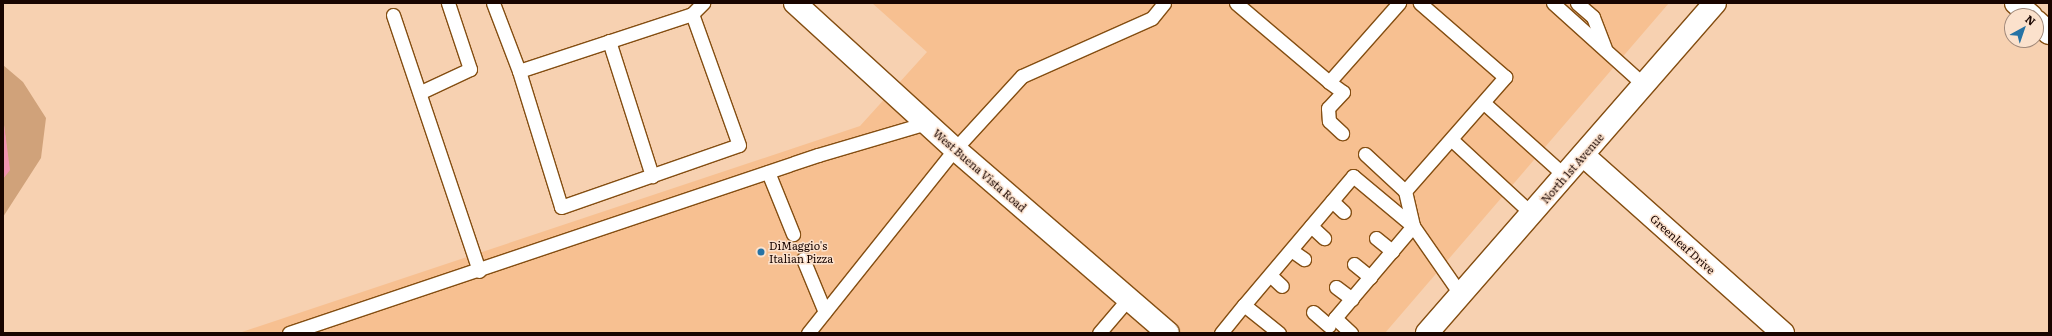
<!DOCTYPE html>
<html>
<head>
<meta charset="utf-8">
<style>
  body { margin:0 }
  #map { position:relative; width:2052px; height:336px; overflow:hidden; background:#f7d1b1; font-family:Literata,serif }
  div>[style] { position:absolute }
  .built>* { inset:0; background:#f7c091 }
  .green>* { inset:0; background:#d0a27a }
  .water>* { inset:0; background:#f394af }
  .roads { filter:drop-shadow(1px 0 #844e12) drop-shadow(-1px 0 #844e12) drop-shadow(0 1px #844e12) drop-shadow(0 -1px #844e12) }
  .lane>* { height:13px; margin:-6.5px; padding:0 6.5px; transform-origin:6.5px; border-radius:6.5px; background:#fff }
  .street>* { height:22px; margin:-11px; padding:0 11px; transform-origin:11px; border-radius:11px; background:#fff }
  .primary>* { height:22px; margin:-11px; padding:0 11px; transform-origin:11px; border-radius:11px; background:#fff }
  .dots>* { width:11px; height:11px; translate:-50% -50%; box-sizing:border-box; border:2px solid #fbe1cc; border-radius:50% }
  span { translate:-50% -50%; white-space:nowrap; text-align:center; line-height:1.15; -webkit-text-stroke:3px #fbe1cc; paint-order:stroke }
  .street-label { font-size:11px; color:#190500 }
  .poi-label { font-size:11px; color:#190500 }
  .left { translate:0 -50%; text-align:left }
  .frame { position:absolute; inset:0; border:4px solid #190500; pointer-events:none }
  .north { position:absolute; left:2004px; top:8px; width:40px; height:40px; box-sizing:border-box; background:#fbe1cc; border:1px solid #a1897a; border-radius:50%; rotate:40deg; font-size:11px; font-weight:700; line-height:16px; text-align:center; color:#190500 }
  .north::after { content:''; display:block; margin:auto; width:14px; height:18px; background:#2673a5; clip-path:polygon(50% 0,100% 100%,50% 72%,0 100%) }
</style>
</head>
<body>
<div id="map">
  <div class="built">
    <i style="clip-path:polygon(872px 3px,1669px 3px,1385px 333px,239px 333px,860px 126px,927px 52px)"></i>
  </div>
  <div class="green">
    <i style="clip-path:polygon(3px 65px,23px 82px,46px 118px,41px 158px,3px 217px,3px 179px,9px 169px,3px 117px)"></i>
  </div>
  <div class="water">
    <i style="clip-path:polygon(3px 117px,10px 170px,3px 179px)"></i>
  </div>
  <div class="roads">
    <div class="lane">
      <i style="left:493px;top:3px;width:73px;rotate:69.1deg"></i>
      <i style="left:519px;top:71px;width:182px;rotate:-18.2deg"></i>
      <i style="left:692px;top:14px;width:16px;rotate:-45deg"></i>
      <i style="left:1236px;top:3px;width:122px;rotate:40.3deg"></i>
      <i style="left:1329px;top:82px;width:106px;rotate:-48.5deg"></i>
      <i style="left:1553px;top:3px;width:122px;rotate:42deg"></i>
      <i style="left:1577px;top:3px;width:21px;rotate:41deg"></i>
      <i style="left:1593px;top:17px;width:33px;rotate:69deg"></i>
      <i style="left:393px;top:15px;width:270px;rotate:71.4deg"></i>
      <i style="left:609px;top:41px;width:142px;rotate:72.3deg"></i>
      <i style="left:519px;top:71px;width:142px;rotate:72.8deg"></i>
      <i style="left:561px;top:207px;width:188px;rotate:-19.2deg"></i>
      <i style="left:739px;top:145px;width:139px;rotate:-109.7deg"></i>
      <i style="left:1329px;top:82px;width:17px;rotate:36deg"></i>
      <i style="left:1343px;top:92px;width:22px;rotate:133deg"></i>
      <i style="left:1328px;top:108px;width:13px;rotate:86deg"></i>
      <i style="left:1329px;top:121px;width:18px;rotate:43deg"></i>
      <i style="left:421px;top:92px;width:54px;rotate:-25.1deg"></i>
      <i style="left:470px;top:69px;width:70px;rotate:-108.4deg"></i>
      <i style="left:1484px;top:103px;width:109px;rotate:42deg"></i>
      <i style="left:1452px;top:140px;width:109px;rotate:42.8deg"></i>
      <i style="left:1365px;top:154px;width:54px;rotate:42.8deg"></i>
      <i style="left:1405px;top:191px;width:36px;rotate:77deg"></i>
      <i style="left:1413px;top:226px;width:84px;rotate:55.2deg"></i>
      <i style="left:768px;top:172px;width:67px;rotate:68deg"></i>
      <i style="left:1405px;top:191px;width:152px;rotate:-48.7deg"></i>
      <i style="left:1505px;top:77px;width:113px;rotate:-139deg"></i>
      <i style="left:1332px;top:201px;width:16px;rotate:43deg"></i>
      <i style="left:1311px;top:226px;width:18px;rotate:43deg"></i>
      <i style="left:1376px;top:238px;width:21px;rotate:39deg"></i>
      <i style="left:1291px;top:250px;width:16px;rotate:35deg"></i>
      <i style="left:803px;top:259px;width:57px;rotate:67.5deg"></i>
      <i style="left:1354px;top:264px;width:21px;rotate:39deg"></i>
      <i style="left:1270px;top:275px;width:16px;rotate:43deg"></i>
      <i style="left:1336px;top:287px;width:20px;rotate:37deg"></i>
      <i style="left:1313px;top:312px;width:21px;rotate:41deg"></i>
      <i style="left:289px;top:333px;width:558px;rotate:-18.6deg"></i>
      <i style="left:818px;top:155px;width:114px;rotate:-16.4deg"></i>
      <i style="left:808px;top:333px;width:236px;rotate:-51.4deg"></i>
      <i style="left:955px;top:149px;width:99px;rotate:-47.5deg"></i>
      <i style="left:1022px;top:76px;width:142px;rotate:-24deg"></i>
      <i style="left:1152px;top:18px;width:19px;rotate:-51deg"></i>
      <i style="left:1099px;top:333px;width:45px;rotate:-49.5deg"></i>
      <i style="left:1221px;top:333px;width:36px;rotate:-51deg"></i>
      <i style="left:1279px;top:333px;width:45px;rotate:-141.3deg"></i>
      <i style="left:1244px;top:305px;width:169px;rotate:-49.8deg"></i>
      <i style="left:1353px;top:176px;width:78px;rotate:39.8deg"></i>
      <i style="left:1413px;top:226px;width:121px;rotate:130.3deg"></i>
      <i style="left:1335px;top:318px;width:22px;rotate:43deg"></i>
    </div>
    <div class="street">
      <i style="left:795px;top:3px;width:217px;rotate:42.4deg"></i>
      <i style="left:955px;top:149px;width:281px;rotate:40.8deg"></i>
      <i style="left:2016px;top:3px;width:20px;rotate:41deg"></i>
      <i style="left:2036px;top:21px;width:18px;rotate:43deg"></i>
      <i style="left:1583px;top:155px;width:268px;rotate:41.7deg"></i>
    </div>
    <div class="primary">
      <i style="left:1427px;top:333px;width:438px;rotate:-48.9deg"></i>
    </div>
  </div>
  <div class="dots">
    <i style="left:761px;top:252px;background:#2673a5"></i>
  </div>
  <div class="street-label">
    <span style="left:1572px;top:168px;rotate:-49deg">North 1st Avenue</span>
    <span style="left:980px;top:170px;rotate:41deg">West Buena Vista Road</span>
    <span style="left:1683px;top:244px;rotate:42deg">Greenleaf Drive</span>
  </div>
  <div class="poi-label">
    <span class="left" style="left:769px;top:252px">DiMaggio's<br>Italian Pizza</span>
  </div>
  <div class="frame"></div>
  <div class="north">N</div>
</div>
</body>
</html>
